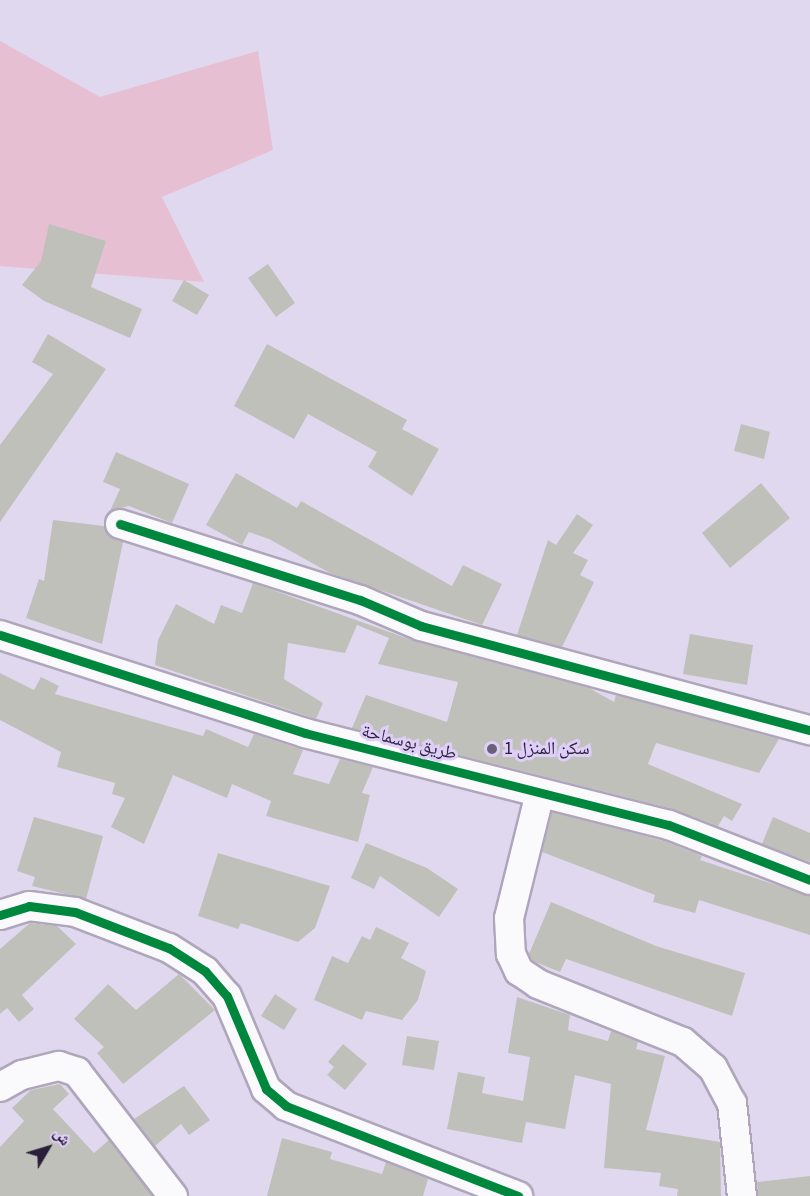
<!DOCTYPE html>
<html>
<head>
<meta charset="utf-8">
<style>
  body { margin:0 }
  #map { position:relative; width:810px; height:1196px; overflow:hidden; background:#e0d8ee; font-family:"Source Sans 3","Noto Naskh Arabic",sans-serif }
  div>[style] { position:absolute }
  .green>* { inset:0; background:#e7bfd2 }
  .building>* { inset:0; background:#c0c0bb }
  .roads { filter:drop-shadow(2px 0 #afa6bc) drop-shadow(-2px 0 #afa6bc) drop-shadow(0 2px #afa6bc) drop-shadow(0 -2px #afa6bc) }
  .street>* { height:28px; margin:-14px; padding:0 14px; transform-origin:14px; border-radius:14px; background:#faf9fc }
  .cycleway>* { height:9px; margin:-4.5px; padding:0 4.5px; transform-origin:4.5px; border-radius:4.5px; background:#00873e }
  .dots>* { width:16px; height:16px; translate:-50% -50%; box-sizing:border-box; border:3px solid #decef8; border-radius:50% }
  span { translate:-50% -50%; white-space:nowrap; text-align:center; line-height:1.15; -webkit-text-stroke:6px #decef8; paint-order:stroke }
  .street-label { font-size:18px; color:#2a1f3a }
  .poi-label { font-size:18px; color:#2a1f3a }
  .left { translate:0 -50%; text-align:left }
  .north { position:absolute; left:18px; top:1118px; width:60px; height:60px; -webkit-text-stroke:4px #decef8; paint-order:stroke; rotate:52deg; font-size:16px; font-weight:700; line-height:24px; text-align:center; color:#2a1f3a }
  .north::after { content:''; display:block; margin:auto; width:21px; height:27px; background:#2a1f3a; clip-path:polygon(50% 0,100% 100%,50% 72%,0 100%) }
</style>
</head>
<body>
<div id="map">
  <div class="green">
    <i style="clip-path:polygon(0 41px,100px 97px,258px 51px,273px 150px,162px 197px,204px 282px,0 266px)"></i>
  </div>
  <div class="building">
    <i style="clip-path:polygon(49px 224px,106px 241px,91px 287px,142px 309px,130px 338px,44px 301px,22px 285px,41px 261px)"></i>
    <i style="clip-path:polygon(268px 264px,295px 303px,276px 317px,248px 278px)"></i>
    <i style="clip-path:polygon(184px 280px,209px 295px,197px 315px,172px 301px)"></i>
    <i style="clip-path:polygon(48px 334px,106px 369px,0 522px,0 445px,53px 374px,32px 362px)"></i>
    <i style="clip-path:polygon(267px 344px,407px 420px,402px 429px,439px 449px,412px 496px,368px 467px,377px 452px,308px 414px,294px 439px,234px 406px)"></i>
    <i style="clip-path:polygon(741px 424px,770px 432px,764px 459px,734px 451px)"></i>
    <i style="clip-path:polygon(116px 452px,189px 484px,172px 523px,129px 506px,110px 511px,120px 489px,103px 482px)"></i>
    <i style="clip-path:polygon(236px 473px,297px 508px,301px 501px,452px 586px,463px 565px,502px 584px,482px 625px,330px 573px,269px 539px,249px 532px,242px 545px,206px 525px)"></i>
    <i style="clip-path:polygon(761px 483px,790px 518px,730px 568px,702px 533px)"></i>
    <i style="clip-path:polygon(577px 514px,593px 525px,573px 553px,588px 560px,580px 575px,594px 582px,562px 647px,517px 635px,548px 540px,556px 545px)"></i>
    <i style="clip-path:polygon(53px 520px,104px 526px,108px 536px,123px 542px,102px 644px,26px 618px,39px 579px,44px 581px)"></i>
    <i style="clip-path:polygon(253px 583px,417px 642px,589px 688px,614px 702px,616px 695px,779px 739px,759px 773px,656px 743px,648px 764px,742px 804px,732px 821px,724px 816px,718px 826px,673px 809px,352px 728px,366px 695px,447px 722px,458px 682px,378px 664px,389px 638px,357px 625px,345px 653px,288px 643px,284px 679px,323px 703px,316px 719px,155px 665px,158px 640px,176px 604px,214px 624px,221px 605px,242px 613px)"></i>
    <i style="clip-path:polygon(690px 634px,753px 645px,747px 685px,683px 674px)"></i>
    <i style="clip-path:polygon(0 673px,34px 690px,41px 677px,59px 686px,55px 694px,203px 736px,206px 729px,248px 747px,254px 734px,303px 750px,293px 774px,329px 784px,340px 759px,373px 767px,362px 793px,370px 795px,358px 842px,266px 816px,271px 801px,232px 784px,227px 798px,173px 775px,144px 844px,111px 827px,125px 798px,112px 794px,115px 783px,57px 767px,61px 752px,0 720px)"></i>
    <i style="clip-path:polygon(552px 812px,664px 841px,702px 856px,700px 860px,810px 896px,810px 935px,699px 900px,695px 913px,653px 902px,655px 895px,542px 852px)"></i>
    <i style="clip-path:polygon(34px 817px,103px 836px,86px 899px,32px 886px,35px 877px,17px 871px)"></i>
    <i style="clip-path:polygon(773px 817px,810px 833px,810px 862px,762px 844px)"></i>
    <i style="clip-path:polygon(366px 843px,427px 868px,458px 889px,439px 917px,380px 876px,374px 889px,351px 878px)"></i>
    <i style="clip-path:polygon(218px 853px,330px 886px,315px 928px,298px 942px,241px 923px,238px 929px,198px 916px)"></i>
    <i style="clip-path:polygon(551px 902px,656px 946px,745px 973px,732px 1016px,566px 959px,560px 972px,533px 961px,529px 954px)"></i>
    <i style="clip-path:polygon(30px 923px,57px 926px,76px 944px,22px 995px,34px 1009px,19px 1022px,7px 1008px,0 1014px,0 949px)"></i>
    <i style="clip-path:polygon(376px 927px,409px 943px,401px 958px,426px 971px,418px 1000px,402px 1020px,366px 1011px,362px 1020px,314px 1000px,332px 956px,348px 963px,362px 936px,370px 940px)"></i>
    <i style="clip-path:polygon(179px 974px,215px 1010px,123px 1084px,97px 1053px,104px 1047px,74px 1019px,108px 984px,136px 1010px)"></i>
    <i style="clip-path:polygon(275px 994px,297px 1009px,284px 1030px,261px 1016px)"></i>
    <i style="clip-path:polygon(517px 997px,570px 1015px,568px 1030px,608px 1041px,611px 1031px,638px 1042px,636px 1049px,665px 1056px,646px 1130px,720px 1142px,721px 1196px,677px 1196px,678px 1189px,659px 1186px,661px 1173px,604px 1168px,611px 1084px,575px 1075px,565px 1129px,526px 1122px,522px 1143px,447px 1129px,458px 1072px,485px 1077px,482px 1093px,523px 1101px,530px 1057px,508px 1053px)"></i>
    <i style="clip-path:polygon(407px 1036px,439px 1041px,434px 1070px,402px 1065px)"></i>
    <i style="clip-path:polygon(343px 1044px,367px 1064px,345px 1090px,327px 1075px,334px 1067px,328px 1062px)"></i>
    <i style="clip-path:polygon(60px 1084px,69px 1094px,53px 1109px,94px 1153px,109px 1140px,152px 1196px,0 1196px,0 1147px,24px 1121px,12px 1108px,31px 1090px)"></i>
    <i style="clip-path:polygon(184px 1086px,210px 1120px,189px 1135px,181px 1124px,155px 1146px,134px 1119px)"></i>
    <i style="clip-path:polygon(282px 1138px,332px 1152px,330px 1159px,382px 1174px,386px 1162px,428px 1179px,423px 1196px,267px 1196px)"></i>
    <i style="clip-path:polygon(810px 1176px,810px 1196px,758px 1196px,757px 1182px)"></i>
  </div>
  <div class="roads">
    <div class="street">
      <i style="left:120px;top:524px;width:252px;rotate:17.6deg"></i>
      <i style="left:360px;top:600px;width:66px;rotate:23.1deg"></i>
      <i style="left:421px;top:626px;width:403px;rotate:15deg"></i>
      <i style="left:0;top:635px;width:320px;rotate:17.8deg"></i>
      <i style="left:305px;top:733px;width:375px;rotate:14.2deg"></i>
      <i style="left:669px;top:825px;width:151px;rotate:21.3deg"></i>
      <i style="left:540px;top:793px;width:129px;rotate:103.9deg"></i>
      <i style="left:509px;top:918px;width:36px;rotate:87deg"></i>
      <i style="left:511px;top:954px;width:19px;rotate:65deg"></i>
      <i style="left:519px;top:971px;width:23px;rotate:34deg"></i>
      <i style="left:538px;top:984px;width:156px;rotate:21.8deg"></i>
      <i style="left:683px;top:1042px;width:40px;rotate:41deg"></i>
      <i style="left:713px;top:1068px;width:40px;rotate:62deg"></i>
      <i style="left:732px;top:1103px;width:94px;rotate:83.9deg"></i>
      <i style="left:0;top:915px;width:30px;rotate:-17deg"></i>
      <i style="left:29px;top:906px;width:46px;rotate:7.4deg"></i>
      <i style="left:75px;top:912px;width:101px;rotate:21deg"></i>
      <i style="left:169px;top:948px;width:43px;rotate:32.6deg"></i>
      <i style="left:205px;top:971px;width:33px;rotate:49deg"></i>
      <i style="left:227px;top:996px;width:101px;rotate:67.2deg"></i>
      <i style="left:266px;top:1089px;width:26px;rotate:40deg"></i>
      <i style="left:286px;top:1106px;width:249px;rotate:21.2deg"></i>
      <i style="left:0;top:1087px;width:25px;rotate:-29deg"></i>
      <i style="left:22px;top:1075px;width:38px;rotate:-14deg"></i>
      <i style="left:59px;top:1066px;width:19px;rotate:18deg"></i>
      <i style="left:77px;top:1072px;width:157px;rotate:52.3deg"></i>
    </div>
  </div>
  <div class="cycleway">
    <i style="left:120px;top:524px;width:252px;rotate:17.6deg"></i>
    <i style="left:360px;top:600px;width:66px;rotate:23.1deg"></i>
    <i style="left:421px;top:626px;width:403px;rotate:15deg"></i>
    <i style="left:0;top:635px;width:320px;rotate:17.8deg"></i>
    <i style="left:305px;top:733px;width:375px;rotate:14.2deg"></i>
    <i style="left:669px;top:825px;width:151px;rotate:21.3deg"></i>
    <i style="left:0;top:915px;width:30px;rotate:-17deg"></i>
    <i style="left:29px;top:906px;width:46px;rotate:7.4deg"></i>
    <i style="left:75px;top:912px;width:101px;rotate:21deg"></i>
    <i style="left:169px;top:948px;width:43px;rotate:32.6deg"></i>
    <i style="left:205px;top:971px;width:33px;rotate:49deg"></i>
    <i style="left:227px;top:996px;width:101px;rotate:67.2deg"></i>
    <i style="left:266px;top:1089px;width:26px;rotate:40deg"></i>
    <i style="left:286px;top:1106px;width:249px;rotate:21.2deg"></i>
  </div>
  <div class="dots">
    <i style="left:492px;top:749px;background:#6a6079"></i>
  </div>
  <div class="street-label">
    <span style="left:409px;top:743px;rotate:14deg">طريق بوسماحة</span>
  </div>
  <div class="poi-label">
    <span class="left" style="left:504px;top:749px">سكن المنزل 1</span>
  </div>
  <div class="north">ش</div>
</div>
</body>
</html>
